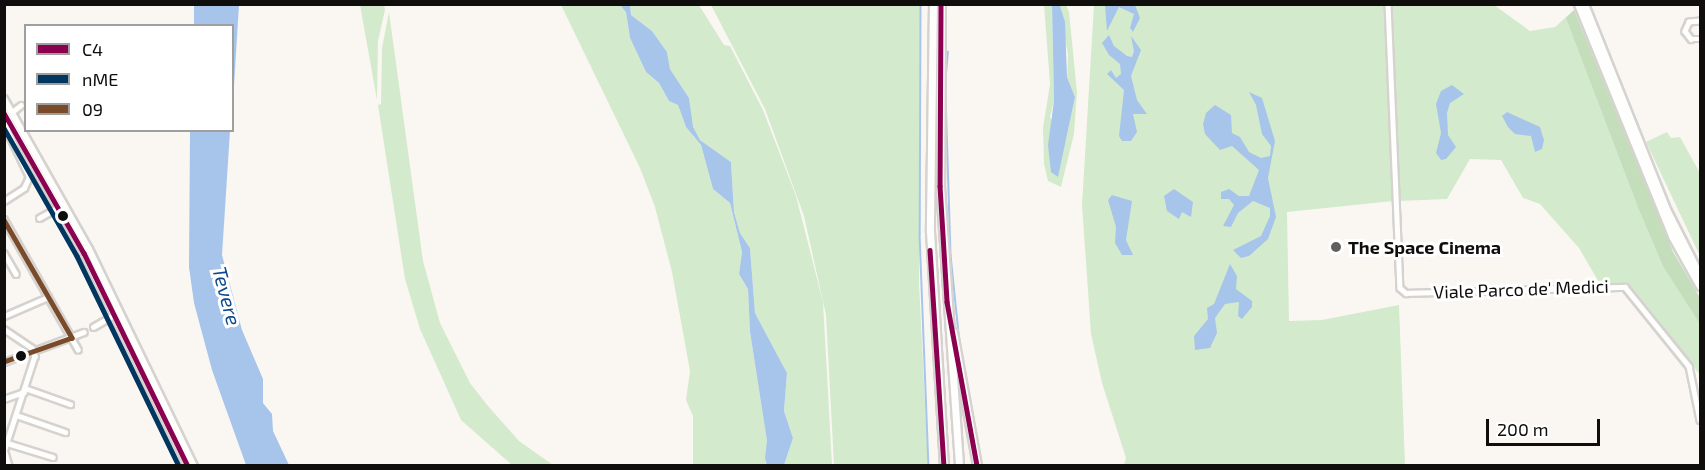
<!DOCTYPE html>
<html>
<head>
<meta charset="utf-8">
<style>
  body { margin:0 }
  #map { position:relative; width:1705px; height:470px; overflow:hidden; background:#faf7f2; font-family:"Exo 2",sans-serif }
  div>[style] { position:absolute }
  .green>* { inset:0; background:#d3ebcc }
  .forest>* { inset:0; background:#c4debc }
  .water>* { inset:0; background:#a7c5eb }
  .stream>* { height:1.5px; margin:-0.75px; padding:0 0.75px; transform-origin:0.75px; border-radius:0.75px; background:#a7c5eb }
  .roads { filter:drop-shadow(2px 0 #d5d2cf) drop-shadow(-2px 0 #d5d2cf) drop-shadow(0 2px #d5d2cf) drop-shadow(0 -2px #d5d2cf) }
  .minor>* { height:4.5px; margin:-2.25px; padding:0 2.25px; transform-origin:2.25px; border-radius:2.25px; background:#fefefd }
  .major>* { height:6px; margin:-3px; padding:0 3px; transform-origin:3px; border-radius:3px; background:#fefefd }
  .highway>* { height:7px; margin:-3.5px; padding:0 3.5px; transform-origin:3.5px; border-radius:3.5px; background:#fefefd }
  .bus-1>* { height:4.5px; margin:-2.25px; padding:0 2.25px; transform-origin:2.25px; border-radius:2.25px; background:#8b004f }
  .bus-2>* { height:4.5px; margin:-2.25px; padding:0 2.25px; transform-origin:2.25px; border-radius:2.25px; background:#00365f }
  .bus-3>* { height:4.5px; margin:-2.25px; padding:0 2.25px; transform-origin:2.25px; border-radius:2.25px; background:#7a4b2a }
  .dots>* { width:16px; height:16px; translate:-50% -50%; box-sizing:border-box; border:3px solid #fff; border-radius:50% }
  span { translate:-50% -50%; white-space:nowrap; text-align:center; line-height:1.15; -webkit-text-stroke:6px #fff; paint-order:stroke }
  .poi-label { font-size:18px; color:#100e0c; font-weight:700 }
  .left { translate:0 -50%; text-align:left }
  .street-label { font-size:18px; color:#100e0c }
  .water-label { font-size:20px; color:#0d498c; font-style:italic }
  .frame { position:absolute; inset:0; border:6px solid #100e0c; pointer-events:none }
  .legend { position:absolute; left:24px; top:24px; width:210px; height:108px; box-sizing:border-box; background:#fff; border:2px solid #9f9f9e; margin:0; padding:8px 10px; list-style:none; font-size:18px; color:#100e0c }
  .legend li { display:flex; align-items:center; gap:12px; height:30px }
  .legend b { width:30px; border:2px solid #9f9f9e }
  .scale { position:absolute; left:1486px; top:419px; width:114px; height:27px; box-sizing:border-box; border:3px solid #100e0c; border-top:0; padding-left:8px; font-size:18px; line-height:21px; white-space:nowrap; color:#100e0c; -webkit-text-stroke:4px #fff; paint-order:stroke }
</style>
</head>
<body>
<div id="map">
  <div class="green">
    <i style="clip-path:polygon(630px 4px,699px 5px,724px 45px,730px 46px,763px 110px,796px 196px,823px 302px,832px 465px,784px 465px,793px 438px,784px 411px,787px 373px,755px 313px,750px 248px,740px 233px,734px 212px,731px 162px,700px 140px,692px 127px,689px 98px,670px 69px,667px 52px,652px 31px,631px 15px)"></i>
    <i style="clip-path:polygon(360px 5px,384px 5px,385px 10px,378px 41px,377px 100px)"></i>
    <i style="clip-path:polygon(561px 5px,620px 5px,626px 11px,630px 38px,646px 72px,659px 83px,669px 101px,678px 105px,686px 127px,701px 145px,713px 189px,730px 203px,742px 252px,739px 274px,748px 289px,750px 332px,767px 441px,767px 465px,693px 465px,693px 416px,686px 400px,690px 371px,672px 272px,655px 207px,640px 168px)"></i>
    <i style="clip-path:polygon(711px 5px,920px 5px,919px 283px,928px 465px,834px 465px,826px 315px,804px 216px,765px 109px)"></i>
    <i style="clip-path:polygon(1044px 5px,1052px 5px,1054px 101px,1050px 117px,1065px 143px,1075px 97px,1067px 77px,1068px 54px,1058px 5px,1066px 5px,1069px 12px,1077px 92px,1074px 134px,1061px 187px,1048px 181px,1044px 164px,1043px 128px,1050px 84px)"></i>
    <i style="clip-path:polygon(1094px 5px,1385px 5px,1393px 201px,1287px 212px,1289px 321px,1322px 320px,1399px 305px,1405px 465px,1124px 465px,1126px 458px,1102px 383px,1091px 334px,1082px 205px)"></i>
    <i style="clip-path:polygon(1392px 5px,1494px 5px,1530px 31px,1555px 27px,1574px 10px,1673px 252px,1700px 298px,1700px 375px,1634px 290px,1622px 284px,1600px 284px,1579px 248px,1540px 204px,1523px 198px,1501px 160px,1470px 159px,1447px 199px,1398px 201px)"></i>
    <i style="clip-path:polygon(389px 12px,423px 261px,440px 323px,470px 383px,488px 406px,519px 441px,553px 465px,512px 465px,461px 420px,420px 329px,405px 279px,378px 105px,381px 104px,382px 48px)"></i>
    <i style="clip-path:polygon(1667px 132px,1671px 138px,1680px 137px,1700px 173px,1700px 256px,1646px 142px)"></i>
  </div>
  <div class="forest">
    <i style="clip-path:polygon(1574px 10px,1673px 252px,1700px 298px,1700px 324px,1663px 266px,1638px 207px,1566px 18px)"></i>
  </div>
  <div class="water">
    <i style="clip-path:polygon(194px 5px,239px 5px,233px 102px,232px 26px,194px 25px)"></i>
    <i style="clip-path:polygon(620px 5px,630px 5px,631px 15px,652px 31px,667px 52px,670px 69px,689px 98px,693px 127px,700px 140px,731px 162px,734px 212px,740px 233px,750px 248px,755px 313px,787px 373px,784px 411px,793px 438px,784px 465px,767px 465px,765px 458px,767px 441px,750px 332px,748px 289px,739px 274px,742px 252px,730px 203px,713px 189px,701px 145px,686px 127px,678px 105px,669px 101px,659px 83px,646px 72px,630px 38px,626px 12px)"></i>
    <i style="clip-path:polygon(1052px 5px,1060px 6px,1065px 22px,1067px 77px,1075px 97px,1058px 177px,1051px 172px,1048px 145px,1054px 101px)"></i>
    <i style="clip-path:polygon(1105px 5px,1135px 5px,1140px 18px,1133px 32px,1130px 28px,1134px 14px,1119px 7px,1107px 31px)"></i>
    <i style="clip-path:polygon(1109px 35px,1114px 46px,1127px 56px,1132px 57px,1134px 51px,1131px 36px,1141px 50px,1131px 76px,1137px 100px,1147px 114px,1133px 114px,1137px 132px,1131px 141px,1122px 141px,1119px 136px,1124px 90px,1107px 74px,1111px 70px,1116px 78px,1121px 74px,1120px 64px,1109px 55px,1102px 43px)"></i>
    <i style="clip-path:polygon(1452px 85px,1464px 94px,1450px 103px,1447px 113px,1448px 135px,1456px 147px,1446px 159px,1441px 160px,1436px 153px,1441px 133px,1436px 104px,1441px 91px)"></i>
    <i style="clip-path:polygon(1249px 92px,1262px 98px,1275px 141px,1268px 178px,1276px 217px,1268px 239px,1249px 256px,1241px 258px,1233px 250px,1261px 236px,1270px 216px,1270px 208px,1253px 201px,1238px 213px,1231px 227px,1223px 226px,1234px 205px,1229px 199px,1221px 199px,1221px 192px,1229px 189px,1239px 196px,1249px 196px,1259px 170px,1232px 146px,1220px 150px,1205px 134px,1203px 124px,1206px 113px,1215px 105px,1231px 115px,1232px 133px,1240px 137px,1249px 152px,1261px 158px,1270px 156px,1271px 146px,1262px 134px,1256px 105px)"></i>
    <i style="clip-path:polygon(1507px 112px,1540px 127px,1544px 140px,1542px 149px,1535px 152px,1531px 136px,1515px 134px,1508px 127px,1502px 116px)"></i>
    <i style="clip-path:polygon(190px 131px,230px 131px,222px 255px,242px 330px,263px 379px,263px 403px,272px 414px,273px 431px,289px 465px,246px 465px,212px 370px,194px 303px,189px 267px)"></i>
    <i style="clip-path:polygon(1174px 189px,1193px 202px,1191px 217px,1182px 212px,1179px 219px,1167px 211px,1164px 196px)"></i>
    <i style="clip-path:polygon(1112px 195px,1132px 201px,1126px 240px,1133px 255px,1122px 255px,1115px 243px,1116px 227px,1108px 200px)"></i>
    <i style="clip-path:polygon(1230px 264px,1237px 276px,1236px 289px,1252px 301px,1252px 307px,1242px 319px,1238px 316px,1239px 302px,1225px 304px,1215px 318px,1217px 333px,1210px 348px,1195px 350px,1194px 336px,1208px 319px,1207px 308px,1214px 304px)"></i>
  </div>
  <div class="stream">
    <i style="left:921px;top:4px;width:230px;rotate:90.2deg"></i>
    <i style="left:920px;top:234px;width:232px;rotate:87.8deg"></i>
    <i style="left:945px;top:85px;width:33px;rotate:-85deg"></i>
    <i style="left:946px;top:95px;width:160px;rotate:88.2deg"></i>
    <i style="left:951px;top:255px;width:109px;rotate:84.2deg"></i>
    <i style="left:965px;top:380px;width:40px;rotate:78deg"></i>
  </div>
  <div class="roads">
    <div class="minor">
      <i style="left:1388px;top:4px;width:284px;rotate:87.6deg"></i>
      <i style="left:1400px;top:288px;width:8px;rotate:40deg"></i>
      <i style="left:1406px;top:293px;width:219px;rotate:-1.6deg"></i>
      <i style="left:1625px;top:287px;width:102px;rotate:51deg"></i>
      <i style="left:1689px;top:366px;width:55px;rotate:78.5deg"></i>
      <i style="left:1700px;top:21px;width:11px;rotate:175deg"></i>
      <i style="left:1689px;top:22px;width:10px;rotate:114deg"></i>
      <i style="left:1685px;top:31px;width:10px;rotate:53deg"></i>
      <i style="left:1691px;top:39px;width:9px"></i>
      <i style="left:12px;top:112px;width:11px;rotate:-38deg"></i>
      <i style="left:4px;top:201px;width:24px;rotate:-33deg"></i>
      <i style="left:24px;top:188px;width:12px;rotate:-66deg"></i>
      <i style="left:29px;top:177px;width:51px;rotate:-115.6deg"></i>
      <i style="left:7px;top:131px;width:12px;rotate:-85deg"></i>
      <i style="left:39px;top:218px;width:23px;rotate:-29deg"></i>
      <i style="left:4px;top:219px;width:150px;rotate:60.4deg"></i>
      <i style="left:4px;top:253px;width:24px;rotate:60deg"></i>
      <i style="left:4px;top:316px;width:48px;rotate:-23.4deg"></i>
      <i style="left:93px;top:327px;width:24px;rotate:-30deg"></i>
      <i style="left:4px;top:329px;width:34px;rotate:34deg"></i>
      <i style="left:32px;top:348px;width:9px;rotate:69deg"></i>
      <i style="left:35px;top:356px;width:101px;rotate:107.9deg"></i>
      <i style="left:4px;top:362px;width:85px;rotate:-20.6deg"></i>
      <i style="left:25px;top:388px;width:48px;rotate:19.6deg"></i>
      <i style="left:4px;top:399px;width:21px;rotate:-19deg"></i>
      <i style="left:16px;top:415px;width:52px;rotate:19.1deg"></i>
      <i style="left:4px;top:442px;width:51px;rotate:17deg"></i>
      <i style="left:5px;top:452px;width:15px;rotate:74deg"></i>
    </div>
    <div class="major">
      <i style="left:4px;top:99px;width:172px;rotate:60.5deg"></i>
      <i style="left:89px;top:249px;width:241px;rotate:64.2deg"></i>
      <i style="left:4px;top:112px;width:162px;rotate:60.4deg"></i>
      <i style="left:84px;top:253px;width:237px;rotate:64deg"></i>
    </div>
    <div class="highway">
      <i style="left:933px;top:4px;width:227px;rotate:90.8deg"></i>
      <i style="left:930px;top:231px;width:235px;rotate:86.6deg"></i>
      <i style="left:941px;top:4px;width:182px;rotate:90.3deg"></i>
      <i style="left:940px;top:186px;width:281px;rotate:86.1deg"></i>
      <i style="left:1578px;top:4px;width:250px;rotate:67.9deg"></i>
      <i style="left:1672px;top:236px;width:57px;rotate:60.8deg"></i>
      <i style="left:1584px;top:4px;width:223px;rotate:68.2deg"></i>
      <i style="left:1667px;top:211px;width:73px;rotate:63.1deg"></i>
      <i style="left:953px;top:332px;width:136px;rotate:79.8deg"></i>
    </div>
  </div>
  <div class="bus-1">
    <i style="left:941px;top:4px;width:182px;rotate:90.3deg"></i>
    <i style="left:940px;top:186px;width:116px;rotate:86.5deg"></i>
    <i style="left:947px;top:302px;width:167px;rotate:79.6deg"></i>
    <i style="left:4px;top:113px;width:161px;rotate:60.3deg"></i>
    <i style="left:84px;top:253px;width:237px;rotate:64deg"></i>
    <i style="left:930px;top:250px;width:216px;rotate:86.3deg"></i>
  </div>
  <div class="bus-2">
    <i style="left:4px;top:128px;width:147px;rotate:60.3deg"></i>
    <i style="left:77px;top:256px;width:233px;rotate:64.1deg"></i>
  </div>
  <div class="bus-3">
    <i style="left:4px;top:220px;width:136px;rotate:60deg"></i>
    <i style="left:72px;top:338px;width:72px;rotate:160.6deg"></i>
  </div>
  <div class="dots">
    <i style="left:63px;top:216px;background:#100e0c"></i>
    <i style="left:1336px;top:247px;background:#62605c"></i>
    <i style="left:21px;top:356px;background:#100e0c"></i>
  </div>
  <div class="poi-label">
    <span class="left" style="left:1348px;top:247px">The Space Cinema</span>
  </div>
  <div class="street-label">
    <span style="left:1521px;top:289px;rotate:-2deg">Viale Parco de' Medici</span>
  </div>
  <div class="water-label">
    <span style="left:227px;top:296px;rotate:75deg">Tevere</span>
  </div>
  <div class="frame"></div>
  <ul class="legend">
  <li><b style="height:8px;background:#8b004f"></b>C4</li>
  <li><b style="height:8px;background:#00365f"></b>nME</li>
  <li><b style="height:8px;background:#7a4b2a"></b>09</li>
  </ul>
  <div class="scale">200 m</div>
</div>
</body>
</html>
